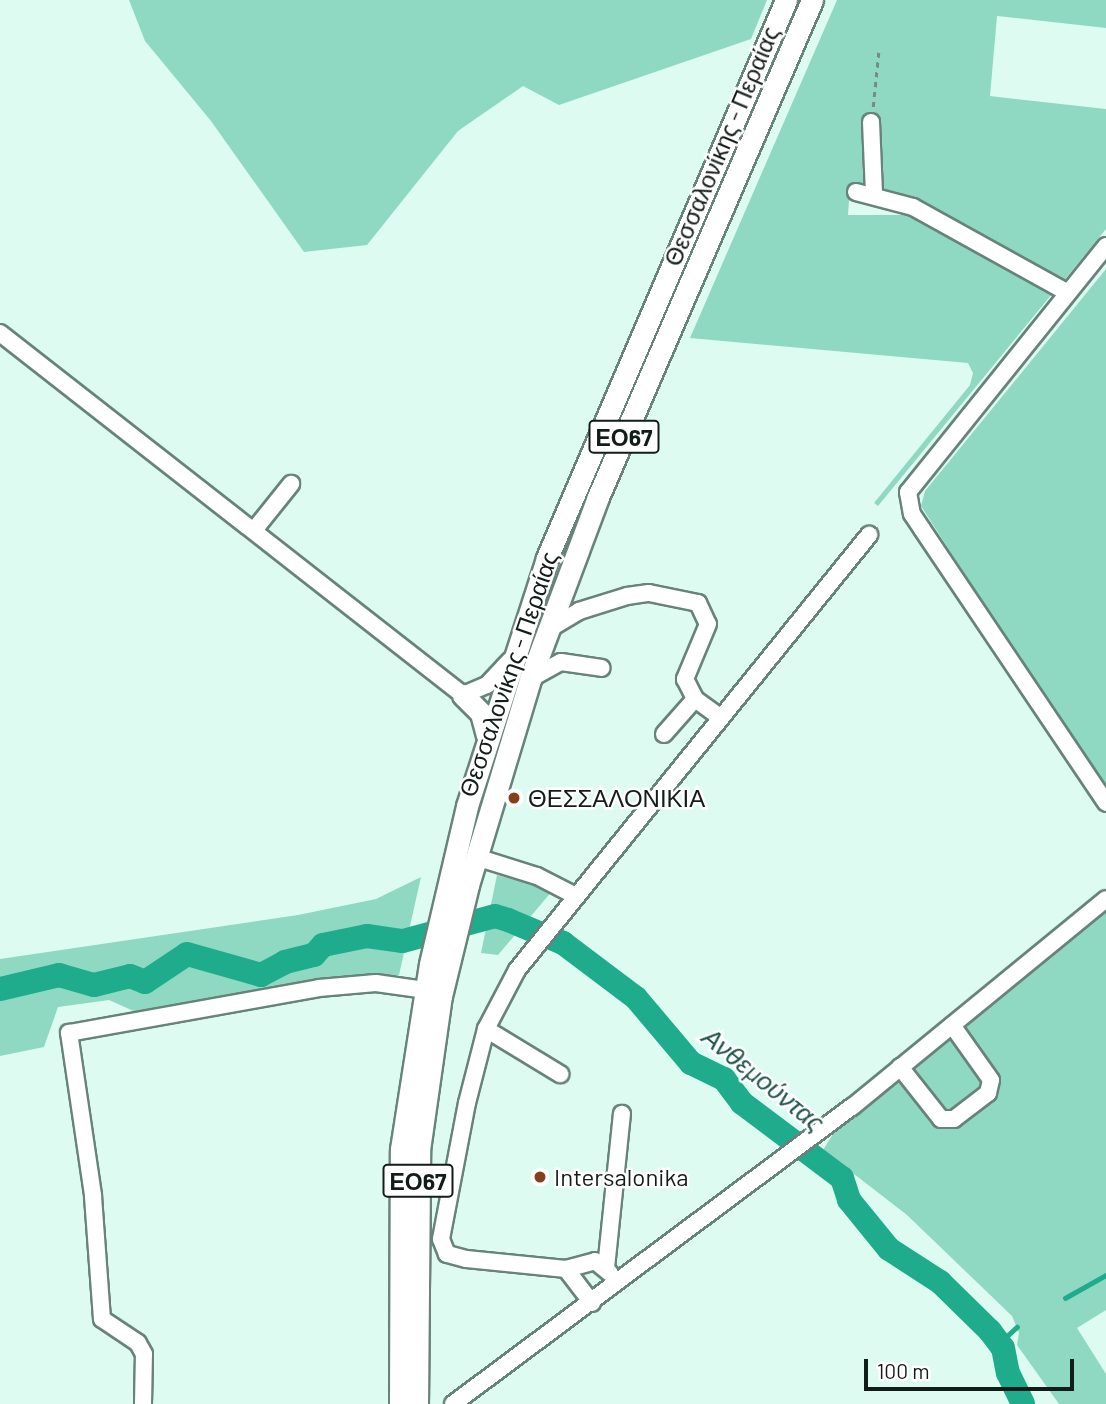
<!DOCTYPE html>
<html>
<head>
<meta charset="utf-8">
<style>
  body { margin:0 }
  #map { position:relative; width:1106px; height:1404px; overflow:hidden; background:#ddfbf1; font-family:Barlow,sans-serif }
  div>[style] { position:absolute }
  .green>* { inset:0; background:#8fd9c3 }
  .stream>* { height:4.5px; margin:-2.25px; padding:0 2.25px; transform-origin:2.25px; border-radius:2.25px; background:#1fac8d }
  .river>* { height:24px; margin:-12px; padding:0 12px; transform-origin:12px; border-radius:12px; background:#1fac8d }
  .path>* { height:2.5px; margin-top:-1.25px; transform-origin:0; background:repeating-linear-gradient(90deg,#778b84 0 5px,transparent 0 10px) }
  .roads { filter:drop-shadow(2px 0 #68837a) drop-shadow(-2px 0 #68837a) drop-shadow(0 2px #68837a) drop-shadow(0 -2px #68837a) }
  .minor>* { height:16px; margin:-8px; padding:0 8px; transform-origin:8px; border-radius:8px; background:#fff }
  .major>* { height:21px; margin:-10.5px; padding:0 10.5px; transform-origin:10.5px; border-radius:10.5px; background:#fff }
  .dots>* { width:19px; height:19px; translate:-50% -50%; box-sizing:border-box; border:4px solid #fff; border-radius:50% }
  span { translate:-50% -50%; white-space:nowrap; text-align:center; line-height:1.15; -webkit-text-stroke:5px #fff; paint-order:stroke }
  .shield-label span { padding:2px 5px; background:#fff; border:2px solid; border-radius:5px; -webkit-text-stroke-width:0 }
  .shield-label { font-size:23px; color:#121d19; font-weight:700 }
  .street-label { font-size:24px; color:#121d19 }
  .poi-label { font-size:24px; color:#121d19 }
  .left { translate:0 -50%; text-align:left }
  .water-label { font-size:26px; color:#205547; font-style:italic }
  .scale { position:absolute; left:864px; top:1359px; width:210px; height:32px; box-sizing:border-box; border:4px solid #121d19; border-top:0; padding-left:9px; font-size:21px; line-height:24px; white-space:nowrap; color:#121d19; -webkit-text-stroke:5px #fff; paint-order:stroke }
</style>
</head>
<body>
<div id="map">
  <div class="green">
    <i style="clip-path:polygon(129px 0,767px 0,751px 39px,559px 105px,523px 86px,458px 131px,367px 245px,304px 252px,211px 121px,145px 41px)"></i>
    <i style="clip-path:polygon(837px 0,1106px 0,1106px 28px,997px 16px,990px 96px,1106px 109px,1106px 229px,1061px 284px,893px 192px,850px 186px,848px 215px,906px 215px,927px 220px,1052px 294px,878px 506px,874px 503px,970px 385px,973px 373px,968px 363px,690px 338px)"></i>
    <i style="clip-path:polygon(1106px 269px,1106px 795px,921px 506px,925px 491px)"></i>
    <i style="clip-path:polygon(497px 875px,553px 890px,498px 955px,481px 953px)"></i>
    <i style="clip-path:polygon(421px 877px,399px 975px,138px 1013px,109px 1000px,58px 1007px,44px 1047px,0 1056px,0 959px,298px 915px,376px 899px)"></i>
    <i style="clip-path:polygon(1106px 909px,1106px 1310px,1077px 1328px,1106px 1374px,1106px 1404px,1059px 1404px,1017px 1345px,1019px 1333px,1012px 1316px,907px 1215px,823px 1150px,833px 1134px,858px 1112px)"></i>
  </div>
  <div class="stream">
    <i style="left:1065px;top:1298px;width:47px;rotate:-29.3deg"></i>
    <i style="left:1003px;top:1348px;width:10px;rotate:-79deg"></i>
    <i style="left:1005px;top:1338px;width:16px;rotate:-43deg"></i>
  </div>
  <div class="river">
    <i style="left:0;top:989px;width:61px;rotate:-13.3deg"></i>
    <i style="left:59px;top:975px;width:36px;rotate:16deg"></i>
    <i style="left:94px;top:985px;width:37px;rotate:-14deg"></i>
    <i style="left:130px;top:976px;width:16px;rotate:22deg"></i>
    <i style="left:145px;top:982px;width:50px;rotate:-33.7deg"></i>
    <i style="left:187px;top:954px;width:77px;rotate:15.8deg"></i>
    <i style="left:261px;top:975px;width:27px;rotate:-28deg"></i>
    <i style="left:285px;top:962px;width:30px;rotate:-14deg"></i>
    <i style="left:314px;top:955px;width:13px;rotate:-48deg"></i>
    <i style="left:323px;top:945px;width:45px;rotate:-11.6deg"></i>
    <i style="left:367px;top:936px;width:36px;rotate:8deg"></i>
    <i style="left:403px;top:941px;width:95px;rotate:-15.2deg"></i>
    <i style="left:495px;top:916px;width:14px;rotate:17deg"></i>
    <i style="left:508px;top:920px;width:60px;rotate:22.7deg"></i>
    <i style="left:563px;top:943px;width:91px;rotate:37deg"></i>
    <i style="left:636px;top:998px;width:85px;rotate:49.8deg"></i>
    <i style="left:691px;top:1063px;width:37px;rotate:26deg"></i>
    <i style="left:724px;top:1079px;width:30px;rotate:53deg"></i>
    <i style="left:742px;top:1103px;width:125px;rotate:36.9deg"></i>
    <i style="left:842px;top:1178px;width:23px;rotate:72deg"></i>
    <i style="left:849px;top:1200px;width:63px;rotate:50.8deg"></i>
    <i style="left:889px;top:1249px;width:61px;rotate:32.9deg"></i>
    <i style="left:940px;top:1282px;width:70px;rotate:44.4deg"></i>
    <i style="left:990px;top:1331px;width:21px;rotate:53deg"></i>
    <i style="left:1003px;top:1348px;width:25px;rotate:79deg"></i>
    <i style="left:1008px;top:1373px;width:34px;rotate:64deg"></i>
  </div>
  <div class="path">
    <i style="left:873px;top:107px;width:59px;rotate:-84.2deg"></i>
  </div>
  <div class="roads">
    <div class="minor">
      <i style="left:871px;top:122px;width:72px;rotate:87.6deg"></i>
      <i style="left:856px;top:192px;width:59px;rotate:14.7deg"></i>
      <i style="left:913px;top:207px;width:177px;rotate:29deg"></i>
      <i style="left:1106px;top:246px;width:316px;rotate:128.8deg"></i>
      <i style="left:908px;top:492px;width:22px;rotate:80deg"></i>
      <i style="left:912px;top:514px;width:18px;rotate:56deg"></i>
      <i style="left:922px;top:529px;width:330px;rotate:56.1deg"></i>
      <i style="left:0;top:333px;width:588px;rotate:38.02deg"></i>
      <i style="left:463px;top:695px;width:26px;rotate:-23deg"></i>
      <i style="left:487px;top:685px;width:34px;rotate:-47deg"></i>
      <i style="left:255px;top:529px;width:58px;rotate:-51.3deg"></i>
      <i style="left:546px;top:631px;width:39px;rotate:-31deg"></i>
      <i style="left:579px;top:611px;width:50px;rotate:-17.4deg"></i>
      <i style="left:627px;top:596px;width:22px;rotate:-8deg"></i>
      <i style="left:649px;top:593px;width:50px;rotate:11.5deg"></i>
      <i style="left:698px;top:603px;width:23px;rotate:65deg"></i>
      <i style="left:708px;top:624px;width:60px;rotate:112.7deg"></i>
      <i style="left:685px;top:679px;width:22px;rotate:63deg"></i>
      <i style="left:695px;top:699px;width:32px;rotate:36deg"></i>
      <i style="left:530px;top:679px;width:35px;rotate:-29deg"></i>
      <i style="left:561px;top:662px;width:41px;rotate:8.3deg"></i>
      <i style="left:664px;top:734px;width:47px;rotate:-48.5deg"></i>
      <i style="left:476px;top:857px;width:64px;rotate:17.3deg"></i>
      <i style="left:537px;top:876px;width:44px;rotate:27.1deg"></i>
      <i style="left:486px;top:1029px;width:87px;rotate:31.3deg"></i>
      <i style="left:900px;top:1067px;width:66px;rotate:51.7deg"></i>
      <i style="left:941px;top:1119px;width:13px"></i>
      <i style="left:954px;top:1119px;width:43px;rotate:-37.4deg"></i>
      <i style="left:988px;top:1093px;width:13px;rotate:-77deg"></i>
      <i style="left:991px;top:1080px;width:67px;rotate:-125.3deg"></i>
      <i style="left:606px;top:1268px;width:155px;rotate:-84.1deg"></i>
      <i style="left:566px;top:1269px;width:30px;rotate:-15deg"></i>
      <i style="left:595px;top:1261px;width:19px;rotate:39deg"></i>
      <i style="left:592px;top:1303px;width:43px;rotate:-127.4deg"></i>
      <i style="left:566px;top:1269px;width:100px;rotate:-174.3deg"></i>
      <i style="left:466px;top:1259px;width:20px;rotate:-165deg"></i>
      <i style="left:447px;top:1254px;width:16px;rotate:-112deg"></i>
      <i style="left:441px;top:1239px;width:138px;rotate:-79.2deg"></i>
      <i style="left:467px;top:1103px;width:76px;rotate:-75.6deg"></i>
      <i style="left:486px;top:1029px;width:67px;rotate:-62.3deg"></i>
      <i style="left:517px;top:970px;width:560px;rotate:-51.02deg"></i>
      <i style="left:143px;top:1404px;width:50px;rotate:-88.9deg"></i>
      <i style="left:144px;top:1354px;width:13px;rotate:-119deg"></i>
      <i style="left:138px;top:1343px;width:43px;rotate:-146.3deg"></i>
      <i style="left:102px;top:1319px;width:124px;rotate:-94.2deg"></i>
      <i style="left:93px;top:1195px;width:164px;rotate:-98.4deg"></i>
      <i style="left:69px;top:1033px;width:254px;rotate:-10.2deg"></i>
      <i style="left:319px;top:988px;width:57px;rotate:-5deg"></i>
      <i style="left:376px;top:983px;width:49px;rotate:8.1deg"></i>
      <i style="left:453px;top:1404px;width:497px;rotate:-36.7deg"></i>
      <i style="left:852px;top:1107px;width:328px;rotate:-39.3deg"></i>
    </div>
    <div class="major">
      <i style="left:463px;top:695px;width:25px;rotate:45deg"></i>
      <i style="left:481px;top:713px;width:23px;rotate:75deg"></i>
      <i style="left:400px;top:1404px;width:255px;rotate:-89.8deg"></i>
      <i style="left:401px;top:1149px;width:187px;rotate:-81.1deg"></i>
      <i style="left:430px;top:964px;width:162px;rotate:-76.8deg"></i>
      <i style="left:467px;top:806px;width:261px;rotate:-72.1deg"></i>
      <i style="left:547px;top:558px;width:607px;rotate:-66.81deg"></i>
      <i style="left:417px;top:1404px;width:254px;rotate:-89.5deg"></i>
      <i style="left:419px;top:1150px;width:156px;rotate:-81.9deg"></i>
      <i style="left:441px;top:996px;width:114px;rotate:-76.3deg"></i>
      <i style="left:468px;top:885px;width:215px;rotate:-73.2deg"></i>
      <i style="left:530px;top:679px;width:194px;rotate:-69.5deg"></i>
      <i style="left:598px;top:497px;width:541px;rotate:-66.7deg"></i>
    </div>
  </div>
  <div class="dots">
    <i style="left:514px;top:798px;background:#85401a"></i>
    <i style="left:540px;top:1177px;background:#85401a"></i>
  </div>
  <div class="shield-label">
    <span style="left:624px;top:437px">ΕΟ67</span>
    <span style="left:418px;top:1181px">ΕΟ67</span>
  </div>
  <div class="street-label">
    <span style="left:721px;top:146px;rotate:-67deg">Θεσσαλονίκης - Περαίας</span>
    <span style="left:508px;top:674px;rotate:-71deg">Θεσσαλονίκης - Περαίας</span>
  </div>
  <div class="poi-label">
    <span class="left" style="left:528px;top:798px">ΘΕΣΣΑΛΟΝΙΚΙΑ</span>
    <span class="left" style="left:554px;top:1177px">Intersalonika</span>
  </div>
  <div class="water-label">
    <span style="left:764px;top:1079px;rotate:39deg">Ανθεμούντας</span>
  </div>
  <div class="scale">100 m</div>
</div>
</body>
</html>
